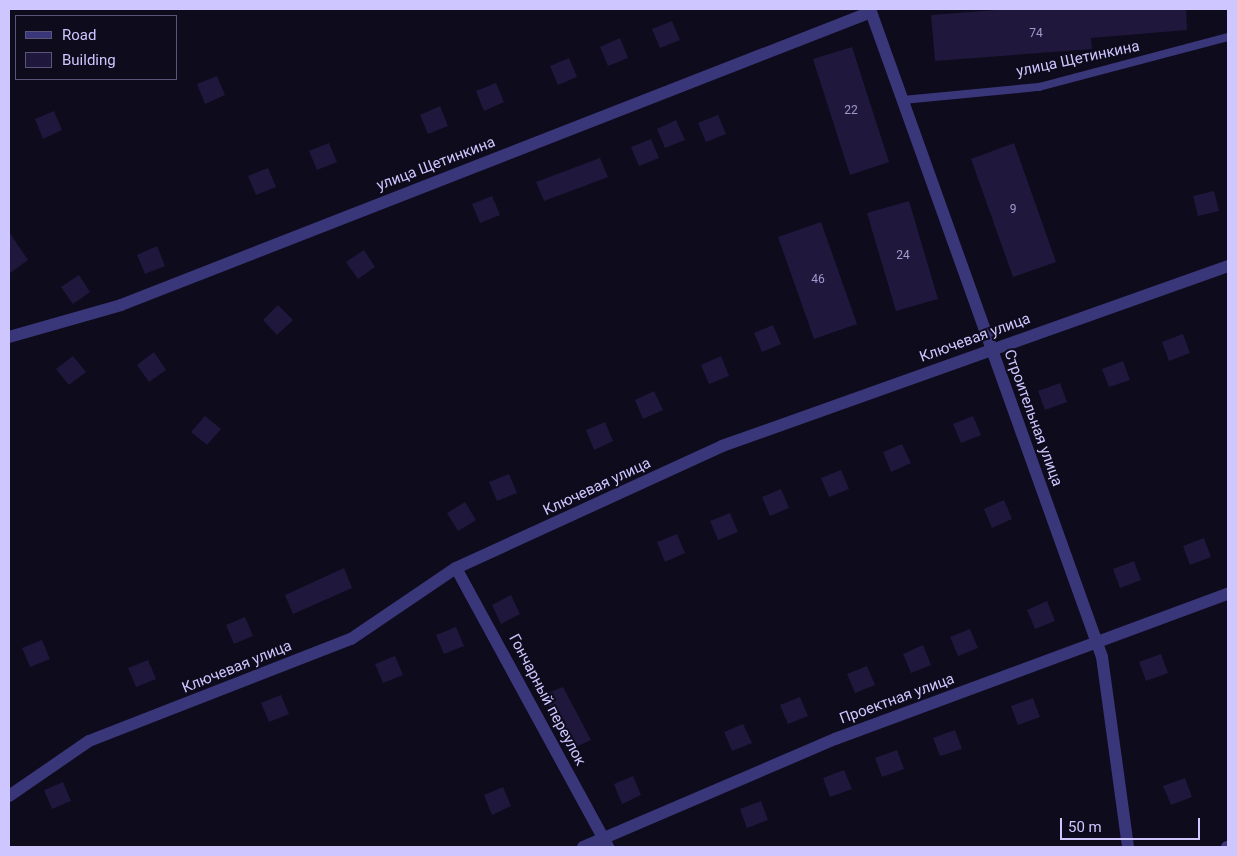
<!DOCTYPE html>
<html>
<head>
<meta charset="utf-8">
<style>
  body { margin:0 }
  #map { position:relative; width:1237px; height:856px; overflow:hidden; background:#0e0b1c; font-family:Roboto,sans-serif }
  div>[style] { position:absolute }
  .building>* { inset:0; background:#20173c }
  .service>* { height:8px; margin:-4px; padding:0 4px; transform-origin:4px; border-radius:4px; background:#3a367a }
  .minor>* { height:12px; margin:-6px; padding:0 6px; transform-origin:6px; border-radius:6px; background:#3a367a }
  .tertiary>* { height:12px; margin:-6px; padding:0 6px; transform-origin:6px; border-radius:6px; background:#3a367a }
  span { translate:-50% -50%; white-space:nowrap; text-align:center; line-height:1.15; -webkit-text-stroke:4px #0e0b1c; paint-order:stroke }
  .number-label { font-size:12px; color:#a29ace }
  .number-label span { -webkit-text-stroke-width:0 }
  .street-label { font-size:15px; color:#cec6ff }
  .frame { position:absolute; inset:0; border:10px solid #cec6ff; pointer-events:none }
  .legend { position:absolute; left:15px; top:15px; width:162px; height:65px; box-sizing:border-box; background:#0e0b1c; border:1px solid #5b5677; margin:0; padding:6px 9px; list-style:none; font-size:15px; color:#cec6ff }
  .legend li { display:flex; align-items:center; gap:10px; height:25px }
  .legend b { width:25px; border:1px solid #5b5677 }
  .scale { position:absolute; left:1060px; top:818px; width:140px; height:22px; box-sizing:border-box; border:2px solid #cec6ff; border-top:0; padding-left:6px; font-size:15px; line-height:18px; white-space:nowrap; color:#cec6ff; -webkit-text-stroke:4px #0e0b1c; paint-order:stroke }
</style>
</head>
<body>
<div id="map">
  <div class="building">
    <i style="clip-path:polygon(1009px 9px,1186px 9px,1187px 30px,1091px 38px,1092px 49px,935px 61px,931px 15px)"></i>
    <i style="clip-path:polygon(672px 21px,680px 40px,660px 48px,652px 29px)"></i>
    <i style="clip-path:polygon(620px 38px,628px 58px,608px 66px,600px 47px)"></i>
    <i style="clip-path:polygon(852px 47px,889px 162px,850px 175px,813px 59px)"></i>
    <i style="clip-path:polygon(569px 58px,577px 77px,558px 85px,550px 66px)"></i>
    <i style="clip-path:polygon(217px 76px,225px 95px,205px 104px,197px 84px)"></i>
    <i style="clip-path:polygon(496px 83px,504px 102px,484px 111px,476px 91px)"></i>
    <i style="clip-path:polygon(440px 106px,448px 126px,428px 134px,420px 115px)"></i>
    <i style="clip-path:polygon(54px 111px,62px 130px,43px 139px,35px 119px)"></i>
    <i style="clip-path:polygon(718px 115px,726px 134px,706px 142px,698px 123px)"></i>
    <i style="clip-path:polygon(676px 120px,685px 140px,665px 148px,657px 129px)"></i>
    <i style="clip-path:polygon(651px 139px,659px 158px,639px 166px,631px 147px)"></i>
    <i style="clip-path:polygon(329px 143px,337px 162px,317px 170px,309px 151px)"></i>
    <i style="clip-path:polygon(1014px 143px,1056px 262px,1013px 277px,971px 159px)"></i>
    <i style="clip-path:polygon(600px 158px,608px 177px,544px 201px,536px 182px)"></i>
    <i style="clip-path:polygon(268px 168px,276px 187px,256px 195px,248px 176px)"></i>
    <i style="clip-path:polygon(1214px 191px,1219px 211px,1198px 216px,1193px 196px)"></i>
    <i style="clip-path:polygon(492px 196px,500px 215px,480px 223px,472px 204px)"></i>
    <i style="clip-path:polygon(909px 201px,938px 299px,896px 311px,867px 213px)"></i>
    <i style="clip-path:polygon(821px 222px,857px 324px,814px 339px,778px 237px)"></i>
    <i style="clip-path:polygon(9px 232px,28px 260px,9px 274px)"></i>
    <i style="clip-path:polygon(157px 246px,165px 266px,145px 274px,137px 255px)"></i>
    <i style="clip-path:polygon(364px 250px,375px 267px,358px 279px,346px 262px)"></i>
    <i style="clip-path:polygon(79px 275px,90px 292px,73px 304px,61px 287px)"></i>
    <i style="clip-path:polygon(278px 305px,293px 320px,277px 335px,263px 320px)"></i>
    <i style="clip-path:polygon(773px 325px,781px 344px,762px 352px,754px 333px)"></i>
    <i style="clip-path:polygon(1183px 334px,1190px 353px,1169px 361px,1162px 342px)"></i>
    <i style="clip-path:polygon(154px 352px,166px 370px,149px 382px,137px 365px)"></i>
    <i style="clip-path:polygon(73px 356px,86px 372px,69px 385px,56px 369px)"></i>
    <i style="clip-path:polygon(721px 356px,729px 376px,709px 384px,701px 365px)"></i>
    <i style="clip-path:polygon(1123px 361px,1130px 380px,1109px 387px,1102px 369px)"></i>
    <i style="clip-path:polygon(1060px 383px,1067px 402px,1045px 410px,1038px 391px)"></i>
    <i style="clip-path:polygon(654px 391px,663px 410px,643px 419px,635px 400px)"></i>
    <i style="clip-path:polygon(205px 416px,221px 429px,207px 445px,191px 432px)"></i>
    <i style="clip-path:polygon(973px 416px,981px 435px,961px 443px,953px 424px)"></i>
    <i style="clip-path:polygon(605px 422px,613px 441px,594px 450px,586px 430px)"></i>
    <i style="clip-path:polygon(902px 444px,911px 463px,891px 472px,883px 452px)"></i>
    <i style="clip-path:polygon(841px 470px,849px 489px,829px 497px,821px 478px)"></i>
    <i style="clip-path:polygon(509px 474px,517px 493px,497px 501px,489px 482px)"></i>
    <i style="clip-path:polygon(781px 489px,789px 508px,770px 516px,762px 497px)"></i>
    <i style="clip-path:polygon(1004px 500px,1012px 519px,992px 528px,984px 509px)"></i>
    <i style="clip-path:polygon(465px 502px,476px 520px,458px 531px,447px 513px)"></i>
    <i style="clip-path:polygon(730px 513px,738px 532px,718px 540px,710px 521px)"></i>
    <i style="clip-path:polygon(677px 534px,685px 553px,665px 562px,657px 542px)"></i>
    <i style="clip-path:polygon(1204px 538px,1211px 557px,1190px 565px,1183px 546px)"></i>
    <i style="clip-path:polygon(1134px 561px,1141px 580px,1120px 588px,1113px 569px)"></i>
    <i style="clip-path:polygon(344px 568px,352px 588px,293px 614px,285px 595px)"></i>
    <i style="clip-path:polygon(511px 595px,520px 614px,501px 624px,492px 605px)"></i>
    <i style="clip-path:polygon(1047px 601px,1055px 621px,1035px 629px,1027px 610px)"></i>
    <i style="clip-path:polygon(245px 617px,253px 636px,234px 644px,226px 625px)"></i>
    <i style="clip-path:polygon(456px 627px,464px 646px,444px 654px,436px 635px)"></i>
    <i style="clip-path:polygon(970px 629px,978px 648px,958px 656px,950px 637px)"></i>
    <i style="clip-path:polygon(42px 640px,50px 659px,30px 667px,22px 648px)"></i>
    <i style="clip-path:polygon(923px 645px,931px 665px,911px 673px,903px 654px)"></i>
    <i style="clip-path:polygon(1161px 654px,1168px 673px,1146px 681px,1139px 662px)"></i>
    <i style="clip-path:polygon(395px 656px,403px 675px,383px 683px,375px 664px)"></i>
    <i style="clip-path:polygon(148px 660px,156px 679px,136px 687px,128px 668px)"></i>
    <i style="clip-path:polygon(867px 666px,875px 685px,855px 693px,847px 674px)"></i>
    <i style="clip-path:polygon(563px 687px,591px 740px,571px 749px,543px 695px)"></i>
    <i style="clip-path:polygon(281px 695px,289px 714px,269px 722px,261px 703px)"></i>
    <i style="clip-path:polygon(800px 697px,808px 716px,788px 724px,780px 705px)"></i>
    <i style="clip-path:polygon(1033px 698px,1040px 717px,1018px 725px,1011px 706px)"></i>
    <i style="clip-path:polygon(743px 724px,752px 743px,732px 751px,724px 732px)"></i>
    <i style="clip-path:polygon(955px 730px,962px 749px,940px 756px,933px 738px)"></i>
    <i style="clip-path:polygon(897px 750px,904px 769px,882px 777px,875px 758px)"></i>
    <i style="clip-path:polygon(844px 770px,852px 789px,830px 797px,823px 778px)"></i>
    <i style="clip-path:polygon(633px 776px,641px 795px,622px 804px,614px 784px)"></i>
    <i style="clip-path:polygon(1185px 778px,1192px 797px,1171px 805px,1163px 786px)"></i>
    <i style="clip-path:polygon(63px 782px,71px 801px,52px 809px,44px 790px)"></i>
    <i style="clip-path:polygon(503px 787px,511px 806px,492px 815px,484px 795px)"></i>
    <i style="clip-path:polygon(761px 801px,768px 820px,747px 828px,740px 809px)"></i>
  </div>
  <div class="service">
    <i style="left:903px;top:100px;width:137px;rotate:-5.5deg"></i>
    <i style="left:1039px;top:87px;width:196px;rotate:-14.8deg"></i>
  </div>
  <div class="minor">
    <i style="left:9px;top:337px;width:116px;rotate:-15.9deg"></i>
    <i style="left:121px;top:305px;width:805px;rotate:-21.34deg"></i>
    <i style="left:456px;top:568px;width:318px;rotate:61.4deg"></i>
    <i style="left:9px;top:796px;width:97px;rotate:-34.5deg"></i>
    <i style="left:89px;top:741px;width:281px;rotate:-21.3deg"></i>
    <i style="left:351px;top:639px;width:127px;rotate:-34.1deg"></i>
    <i style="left:456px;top:568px;width:293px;rotate:-24.6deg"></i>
    <i style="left:722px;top:446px;width:537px;rotate:-19.58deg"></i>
    <i style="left:583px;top:847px;width:274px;rotate:-23.2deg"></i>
    <i style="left:835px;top:739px;width:419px;rotate:-20.3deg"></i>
    <i style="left:1227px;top:847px;width:1px"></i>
  </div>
  <div class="tertiary">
    <i style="left:870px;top:9px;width:688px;rotate:70.3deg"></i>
    <i style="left:1102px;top:657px;width:192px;rotate:82.2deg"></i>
  </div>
  <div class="number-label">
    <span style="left:1036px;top:34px">74</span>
    <span style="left:851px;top:111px">22</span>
    <span style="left:1013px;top:210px">9</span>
    <span style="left:903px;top:256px">24</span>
    <span style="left:818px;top:280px">46</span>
  </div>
  <div class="street-label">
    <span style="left:1078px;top:59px;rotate:-12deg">улица Щетинкина</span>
    <span style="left:436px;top:164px;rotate:-21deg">улица Щетинкина</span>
    <span style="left:975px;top:338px;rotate:-20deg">Ключевая улица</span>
    <span style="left:1033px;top:418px;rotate:70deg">Строительная улица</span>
    <span style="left:597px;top:487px;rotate:-25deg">Ключевая улица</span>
    <span style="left:237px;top:667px;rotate:-22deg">Ключевая улица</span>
    <span style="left:897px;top:699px;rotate:-20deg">Проектная улица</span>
    <span style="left:547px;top:700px;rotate:62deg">Гончарный переулок</span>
  </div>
  <div class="frame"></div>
  <ul class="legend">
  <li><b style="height:6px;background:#3a367a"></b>Road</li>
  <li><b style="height:14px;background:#20173c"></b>Building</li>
  </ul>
  <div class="scale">50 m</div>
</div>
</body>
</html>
